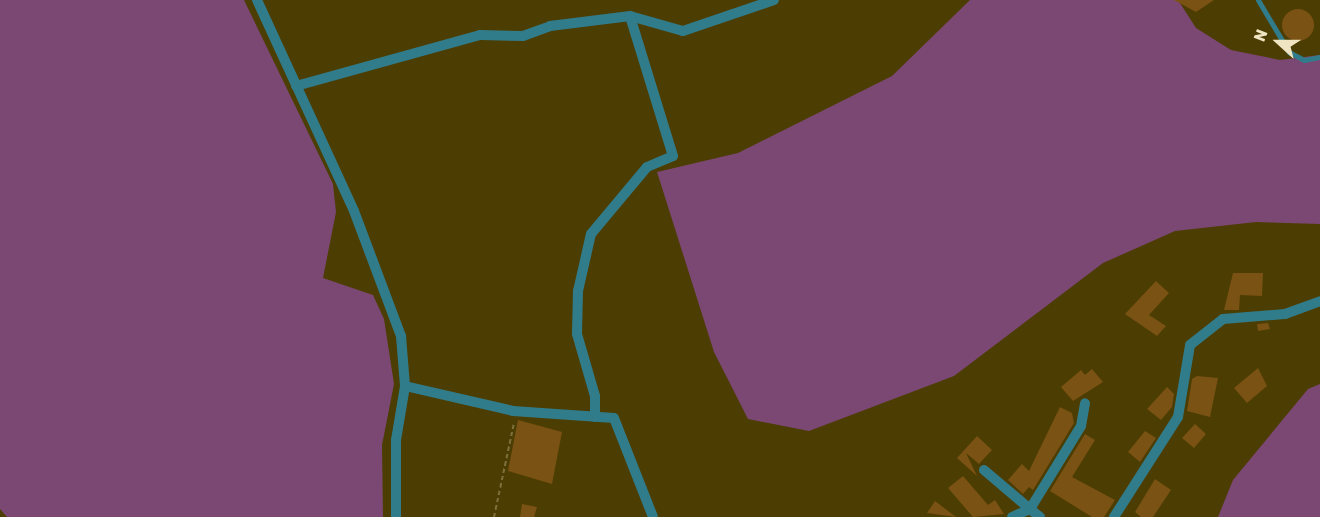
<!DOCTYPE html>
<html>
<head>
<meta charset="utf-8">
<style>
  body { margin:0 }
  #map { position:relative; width:1320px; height:517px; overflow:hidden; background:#4c3d02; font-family:Rubik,sans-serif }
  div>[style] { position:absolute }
  .green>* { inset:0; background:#7b4773 }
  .building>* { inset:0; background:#7a5213 }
  .round { border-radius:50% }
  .path>* { height:2px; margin-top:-1px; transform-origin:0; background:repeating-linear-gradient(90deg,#7e703d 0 4.5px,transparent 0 7.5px) }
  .lane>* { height:5px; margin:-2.5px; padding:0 2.5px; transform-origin:2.5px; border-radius:2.5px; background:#317c8b }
  .street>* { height:10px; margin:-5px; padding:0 5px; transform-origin:5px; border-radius:5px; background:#317c8b }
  span { translate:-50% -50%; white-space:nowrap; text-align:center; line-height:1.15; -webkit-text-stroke:4.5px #4c3d02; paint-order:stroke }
  .north { position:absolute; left:1248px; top:12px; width:60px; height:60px; -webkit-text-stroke:4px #4c3d02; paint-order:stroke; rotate:291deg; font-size:16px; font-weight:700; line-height:24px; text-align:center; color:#f0e5c3 }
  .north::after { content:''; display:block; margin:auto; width:21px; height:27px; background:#f0e5c3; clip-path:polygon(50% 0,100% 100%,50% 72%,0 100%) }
</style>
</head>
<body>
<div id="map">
  <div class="green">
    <i style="clip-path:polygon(0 0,244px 0,333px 184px,336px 212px,323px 278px,373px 295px,384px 319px,394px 384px,382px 445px,383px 517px,7px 517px,0 509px)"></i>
    <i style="clip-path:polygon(970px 0,1178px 0,1196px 28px,1231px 50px,1280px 60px,1320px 55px,1320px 224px,1256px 222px,1175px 231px,1103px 263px,954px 376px,809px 431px,748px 419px,714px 352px,657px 172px,738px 153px,892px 76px)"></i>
    <i style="clip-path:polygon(1320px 384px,1320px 517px,1218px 517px,1233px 480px,1308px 389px)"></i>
  </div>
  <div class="building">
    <i style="clip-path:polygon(1174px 0,1214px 0,1196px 12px)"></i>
    <i class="round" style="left:1282px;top:9px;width:32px;height:32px"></i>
    <i style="clip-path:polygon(1233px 273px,1263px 273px,1262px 296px,1240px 295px,1239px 310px,1224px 310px)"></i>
    <i style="clip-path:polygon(1156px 281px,1169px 293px,1149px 315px,1166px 326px,1157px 336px,1125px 314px)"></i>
    <i style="clip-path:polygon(1268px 323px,1270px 329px,1258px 331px,1257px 324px)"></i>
    <i style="clip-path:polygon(1258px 368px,1267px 386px,1247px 403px,1234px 388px)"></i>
    <i style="clip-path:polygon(1092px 369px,1103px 382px,1073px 401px,1061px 387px,1081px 370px,1085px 375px)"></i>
    <i style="clip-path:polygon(1197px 376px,1218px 378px,1210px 417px,1187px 411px,1192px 379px)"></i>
    <i style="clip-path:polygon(1167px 387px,1174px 394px,1172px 407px,1161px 420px,1147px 409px)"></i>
    <i style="clip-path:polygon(1060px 407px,1072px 413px,1074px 423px,1033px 490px,1029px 487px,1023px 494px,1008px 480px,1022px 464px,1029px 471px)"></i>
    <i style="clip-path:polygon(518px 420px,562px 432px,552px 484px,508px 471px)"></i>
    <i style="clip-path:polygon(1195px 424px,1206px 434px,1194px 448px,1182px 438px)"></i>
    <i style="clip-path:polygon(1145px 431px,1156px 438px,1140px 462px,1128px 452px)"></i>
    <i style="clip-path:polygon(1085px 434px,1095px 440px,1072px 477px,1115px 500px,1104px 517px,1092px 517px,1050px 491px)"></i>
    <i style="clip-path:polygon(977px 436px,992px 450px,979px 464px,966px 453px,977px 476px,957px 458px)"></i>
    <i style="clip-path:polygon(963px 476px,988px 505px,995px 500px,1004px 514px,973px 517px,948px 488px)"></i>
    <i style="clip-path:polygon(1155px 479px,1171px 490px,1153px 517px,1141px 517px,1135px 512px)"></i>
    <i style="clip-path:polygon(935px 501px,956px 517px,927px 513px)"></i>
    <i style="clip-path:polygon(522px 504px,537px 507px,534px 517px,520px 517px)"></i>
  </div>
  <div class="path">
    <i style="left:494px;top:517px;width:96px;rotate:-78deg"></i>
  </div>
  <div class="lane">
    <i style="left:1258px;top:0;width:61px;rotate:59.2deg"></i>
    <i style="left:1289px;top:52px;width:17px;rotate:28deg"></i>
    <i style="left:1304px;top:60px;width:16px;rotate:-11deg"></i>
  </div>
  <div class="street">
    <i style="left:257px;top:0;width:232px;rotate:65.3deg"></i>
    <i style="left:354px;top:211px;width:134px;rotate:69.4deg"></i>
    <i style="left:401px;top:336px;width:50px;rotate:85.4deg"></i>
    <i style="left:405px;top:386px;width:111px;rotate:13deg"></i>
    <i style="left:513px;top:411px;width:101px;rotate:4deg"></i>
    <i style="left:614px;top:418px;width:106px;rotate:68.5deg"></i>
    <i style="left:296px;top:86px;width:191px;rotate:-15.5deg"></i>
    <i style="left:480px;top:35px;width:43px;rotate:1.3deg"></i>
    <i style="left:523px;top:36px;width:29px;rotate:-20deg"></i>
    <i style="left:550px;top:26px;width:81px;rotate:-7.1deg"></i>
    <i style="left:630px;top:16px;width:55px;rotate:15.8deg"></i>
    <i style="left:683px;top:31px;width:96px;rotate:-18.8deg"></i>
    <i style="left:595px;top:417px;width:21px;rotate:-90deg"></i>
    <i style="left:595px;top:396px;width:65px;rotate:-106.2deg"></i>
    <i style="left:577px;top:334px;width:43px;rotate:-88.7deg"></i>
    <i style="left:578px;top:291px;width:58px;rotate:-77.2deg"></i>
    <i style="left:591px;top:234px;width:87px;rotate:-50.1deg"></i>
    <i style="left:647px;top:167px;width:28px;rotate:-23deg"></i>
    <i style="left:673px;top:156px;width:146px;rotate:-107.1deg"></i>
    <i style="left:984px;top:470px;width:60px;rotate:40.3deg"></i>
    <i style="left:1030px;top:509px;width:97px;rotate:-58.4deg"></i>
    <i style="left:1081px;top:426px;width:23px;rotate:-80deg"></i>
    <i style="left:396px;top:517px;width:77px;rotate:-90deg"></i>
    <i style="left:396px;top:440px;width:55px;rotate:-80.5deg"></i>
    <i style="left:1012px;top:517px;width:20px;rotate:-24deg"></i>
    <i style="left:1030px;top:509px;width:13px;rotate:39deg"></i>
    <i style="left:1114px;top:517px;width:119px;rotate:-57.4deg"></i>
    <i style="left:1178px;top:417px;width:73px;rotate:-80.5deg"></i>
    <i style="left:1190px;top:345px;width:42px;rotate:-38.2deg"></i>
    <i style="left:1223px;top:319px;width:62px;rotate:-4.6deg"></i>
    <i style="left:1285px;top:314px;width:37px;rotate:-20deg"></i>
  </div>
  <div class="north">N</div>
</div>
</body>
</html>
